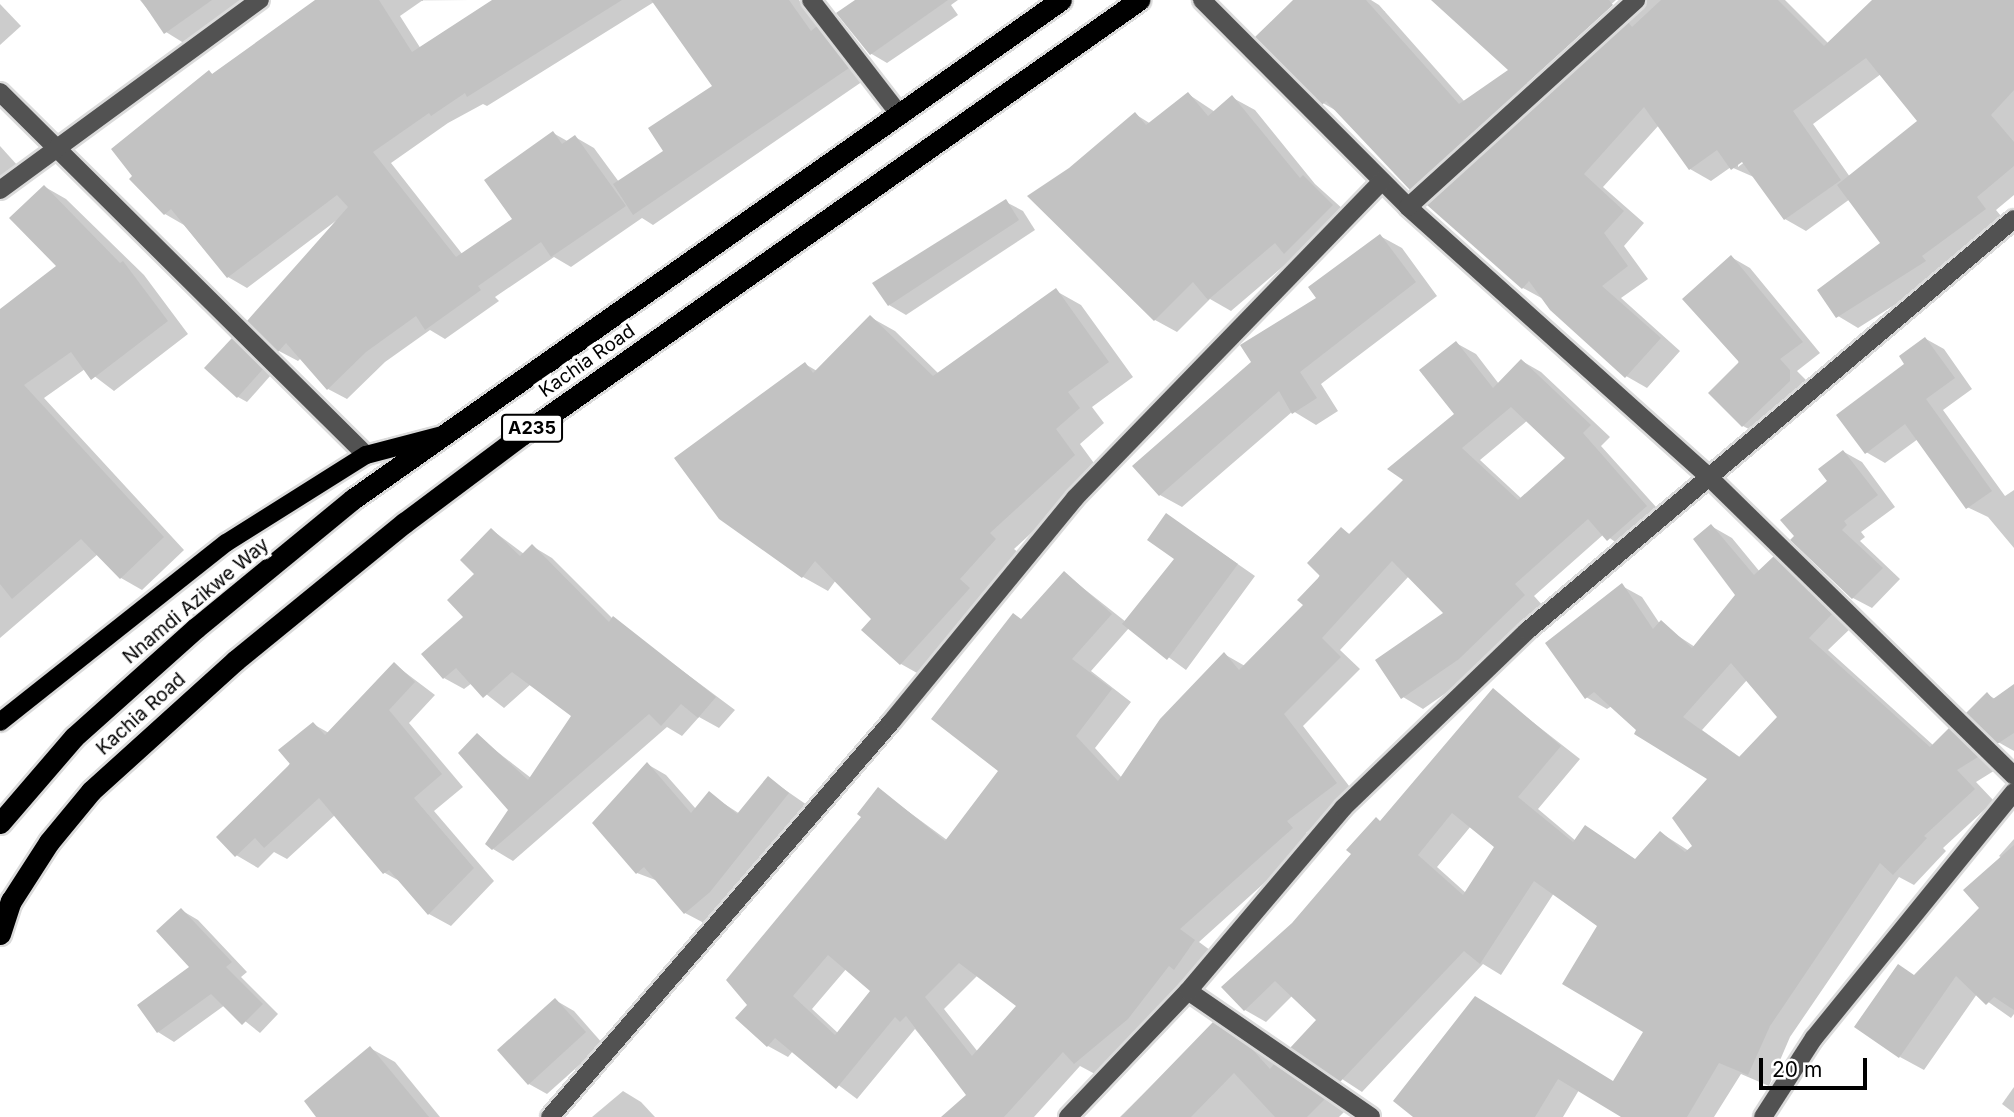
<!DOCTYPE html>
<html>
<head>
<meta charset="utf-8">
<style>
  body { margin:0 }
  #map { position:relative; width:2014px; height:1117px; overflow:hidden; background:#fff; font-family:Inter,sans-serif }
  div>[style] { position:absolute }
  .shadow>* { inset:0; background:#0003 }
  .building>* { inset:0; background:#c2c2c2 }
  .roads { filter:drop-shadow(2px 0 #dbdbdb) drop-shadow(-2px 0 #dbdbdb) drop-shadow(0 2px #dbdbdb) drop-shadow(0 -2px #dbdbdb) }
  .minor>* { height:18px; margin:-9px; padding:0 9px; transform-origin:9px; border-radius:9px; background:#525252 }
  .major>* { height:18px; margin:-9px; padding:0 9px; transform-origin:9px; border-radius:9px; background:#000 }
  .highway>* { height:21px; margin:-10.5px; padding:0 10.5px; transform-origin:10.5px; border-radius:10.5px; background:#000 }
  span { translate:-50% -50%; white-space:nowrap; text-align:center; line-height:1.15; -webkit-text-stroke:7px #fff; paint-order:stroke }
  .shield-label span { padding:2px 5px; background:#fff; border:2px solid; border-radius:5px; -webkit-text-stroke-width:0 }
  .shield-label { font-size:18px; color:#000; font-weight:700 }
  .street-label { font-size:19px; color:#000 }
  .scale { position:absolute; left:1759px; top:1058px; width:108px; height:32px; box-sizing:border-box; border:4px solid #000; border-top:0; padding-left:9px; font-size:21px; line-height:24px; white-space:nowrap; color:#000; -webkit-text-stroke:5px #fff; paint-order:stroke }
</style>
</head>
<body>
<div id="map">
  <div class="shadow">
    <i style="clip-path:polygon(140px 0,249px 0,187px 45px,166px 32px)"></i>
    <i style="clip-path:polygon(evenodd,319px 0,423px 0,400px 16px,421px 49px,496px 0,799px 0,820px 30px,836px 39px,866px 79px,653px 225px,642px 218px,571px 267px,554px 257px,495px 297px,499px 301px,445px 339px,430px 330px,385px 362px,347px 399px,328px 389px,301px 358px,298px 361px,279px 351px,249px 321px,337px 220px,247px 288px,228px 277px,184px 225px,165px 214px,131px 179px,209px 72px,214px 75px,319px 0,654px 2px,714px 87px,665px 152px,619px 182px,594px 148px,575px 137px,569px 142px,553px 133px,515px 219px,463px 255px,391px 163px,448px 123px,483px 104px,487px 106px,654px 2px)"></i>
    <i style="clip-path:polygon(858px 0,958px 0,951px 5px,958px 15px,887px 63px,870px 53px)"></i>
    <i style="clip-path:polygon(evenodd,1295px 0,1371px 0,1379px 5px,1465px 102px,1511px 70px,1434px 0,1616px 0,1526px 82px,1529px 84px,1622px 0,1646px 4px,1646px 0,1785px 0,1829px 44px,1875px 0,2014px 0,2014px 195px,1996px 210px,2006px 222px,1942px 268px,1945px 273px,1858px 328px,1838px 316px,1883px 244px,1850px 199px,1806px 231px,1785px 219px,1756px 178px,1731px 167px,1711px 181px,1690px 169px,1659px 125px,1603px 187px,1644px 223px,1624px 246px,1648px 279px,1621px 298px,1680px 351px,1647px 388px,1626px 376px,1545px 300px,1523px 288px,1434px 201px,1411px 188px,1340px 113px,1323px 103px,1295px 0,1881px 74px,1920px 121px,1850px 177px,1813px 124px,1881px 74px,1295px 0,1750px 158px,1738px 167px,1738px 163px,1750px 158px)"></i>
    <i style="clip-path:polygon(0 4px,21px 26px,0 45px)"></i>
    <i style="clip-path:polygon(1188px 94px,1215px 112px,1233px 98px,1255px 110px,1315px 184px,1354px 219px,1307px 266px,1293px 258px,1231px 311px,1210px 299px,1177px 332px,1155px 320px,1070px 170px,1135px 114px,1151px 124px)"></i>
    <i style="clip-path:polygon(0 146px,18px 166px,0 181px)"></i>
    <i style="clip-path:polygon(45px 187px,66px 199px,144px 275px,188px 334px,114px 391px,85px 369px,44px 398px,184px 550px,142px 590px,121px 578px,98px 554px,0 638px,0 311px,58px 266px)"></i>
    <i style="clip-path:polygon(1006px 202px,1023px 211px,1035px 230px,906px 315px,889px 305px)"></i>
    <i style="clip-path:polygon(1380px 236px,1402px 248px,1437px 296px,1321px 384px,1338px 411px,1316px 425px,1293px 411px,1182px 507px,1160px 495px,1135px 466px,1253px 362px)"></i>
    <i style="clip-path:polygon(1731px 257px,1750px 268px,1820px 353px,1797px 371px,1808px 382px,1808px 392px,1762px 436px,1743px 426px)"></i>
    <i style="clip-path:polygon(1056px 291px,1081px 305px,1133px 377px,1092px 407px,1104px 423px,1080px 444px,1099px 470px,1014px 549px,1020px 554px,984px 594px,994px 603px,926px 678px,901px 664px,863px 630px,873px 618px,836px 580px,828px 591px,803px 577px,805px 364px,817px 371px,870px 317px,895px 331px,939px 374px)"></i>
    <i style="clip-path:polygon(1926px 339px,1944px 349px,1972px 389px,1943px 410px,2005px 496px,2014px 490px,2014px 548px,1988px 517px,1967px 507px,1918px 439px,1885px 463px,1866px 452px,1906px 364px)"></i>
    <i style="clip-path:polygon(232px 340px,271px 375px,247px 402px,238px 397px)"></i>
    <i style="clip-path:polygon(evenodd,1456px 343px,1476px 354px,1499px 384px,1522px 361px,1541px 372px,1610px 437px,1601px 446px,1666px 518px,1628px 551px,1604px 534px,1534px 596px,1544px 607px,1479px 670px,1423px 709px,1403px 697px,1445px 613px,1409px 576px,1340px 650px,1360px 669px,1303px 726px,1356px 795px,1306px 833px,1312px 840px,1199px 942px,1214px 953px,1148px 1030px,1095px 1074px,1080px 1066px,1034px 1117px,944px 1117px,969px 1095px,915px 1029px,857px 1099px,793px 1051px,788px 1057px,768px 1046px,750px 1005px,879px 790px,947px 840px,1001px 770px,1022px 621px,1064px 573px,1126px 622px,1176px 559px,1167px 515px,1255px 576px,1186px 670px,1129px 628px,1091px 671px,1131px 702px,1095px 748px,1122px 778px,1224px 654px,1245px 666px,1305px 605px,1342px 530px,1351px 535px,1406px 480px,1456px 414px,1456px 343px,1528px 420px,1568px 458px,1522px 499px,1480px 460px,1528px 420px,1456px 343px,847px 968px,873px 991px,838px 1033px,812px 1009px,847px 968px,1456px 343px,978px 975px,1019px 1006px,978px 1052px,944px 1009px,978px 975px)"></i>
    <i style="clip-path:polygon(1844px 452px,1862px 462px,1895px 507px,1861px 532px,1865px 537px,1860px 541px,1900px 579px,1872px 608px,1853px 598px,1792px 540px)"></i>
    <i style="clip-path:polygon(evenodd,1711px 526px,1732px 538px,1760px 572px,1774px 558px,1794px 570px,1852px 627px,1828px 650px,1933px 745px,1949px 730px,1970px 742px,1997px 769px,1976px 782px,1994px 801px,1943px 848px,1946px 851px,1914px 885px,1899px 877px,1790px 1037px,1769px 1086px,1741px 1074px,1714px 1117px,1624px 1117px,1579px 1090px,1563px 1117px,1416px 1117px,1475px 998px,1614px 1083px,1646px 1031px,1600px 925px,1554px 893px,1501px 975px,1483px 964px,1362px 1092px,1293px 1047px,1319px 1020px,1293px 995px,1266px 1022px,1245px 1010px,1224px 987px,1293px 924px,1493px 691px,1580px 759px,1538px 809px,1576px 841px,1586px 827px,1636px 860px,1661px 833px,1689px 851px,1695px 846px,1710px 779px,1612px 706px,1607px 709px,1586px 697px,1622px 586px,1642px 597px,1660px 624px,1695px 647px,1737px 595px,1711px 526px,1747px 680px,1779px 717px,1741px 758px,1702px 730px,1747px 680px,1711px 526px,1471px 826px,1496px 846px,1466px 893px,1437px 867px,1471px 826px)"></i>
    <i style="clip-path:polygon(492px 530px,524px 554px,532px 546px,552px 558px,613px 619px,735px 710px,719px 728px,699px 717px,682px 736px,667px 727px,513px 861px,493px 849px,510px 810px,477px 736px,531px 778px,574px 716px,531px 684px,504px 708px,472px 683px,464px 689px,444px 678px)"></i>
    <i style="clip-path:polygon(394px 664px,435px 695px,409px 723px,463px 787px,434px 811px,494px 881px,451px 926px,429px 914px,403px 883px,385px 873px,335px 815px,287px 859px,274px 852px,258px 868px,236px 855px,313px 724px,329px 733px)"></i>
    <i style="clip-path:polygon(2014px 687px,2014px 751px,1998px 742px,1987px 694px,1995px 699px)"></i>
    <i style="clip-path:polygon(647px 764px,666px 775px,696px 809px,709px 794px,740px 814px,768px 778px,807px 805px,728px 903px,704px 923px,685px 913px,658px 881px,637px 873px)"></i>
    <i style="clip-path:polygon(2014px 839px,2014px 1014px,2011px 1018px,1977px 994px,1924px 1070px,1900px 1057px,1915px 976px,1981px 908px,2002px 858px,1999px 856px)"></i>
    <i style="clip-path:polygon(181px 910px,198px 920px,247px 972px,241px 977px,278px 1014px,260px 1033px,225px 1005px,174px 1042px,158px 1032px,192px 968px)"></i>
    <i style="clip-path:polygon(555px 1000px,574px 1011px,603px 1044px,547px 1094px,529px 1084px)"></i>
    <i style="clip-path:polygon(1214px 1024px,1234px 1036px,1344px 1112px,1339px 1117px,1120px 1117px)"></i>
    <i style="clip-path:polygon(370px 1048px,395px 1062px,440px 1117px,319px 1117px)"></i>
    <i style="clip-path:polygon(2014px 1087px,2014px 1113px,2002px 1104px)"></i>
    <i style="clip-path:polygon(623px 1091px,641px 1102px,655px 1117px,592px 1117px)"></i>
  </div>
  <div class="building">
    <i style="clip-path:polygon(141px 0,212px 0,164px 34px)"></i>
    <i style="clip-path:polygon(315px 0,379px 0,412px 52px,492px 0,622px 0,467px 97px,465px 93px,431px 116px,429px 113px,373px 152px,456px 257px,512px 219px,484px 180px,553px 131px,562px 144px,575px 135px,626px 206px,551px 257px,541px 242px,478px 286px,481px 290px,425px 330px,416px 316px,366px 352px,327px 390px,286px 343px,278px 352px,247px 321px,348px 207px,337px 195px,227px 278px,171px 209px,164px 215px,129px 179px,132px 176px,111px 149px,209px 70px,212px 74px)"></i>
    <i style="clip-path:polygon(651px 0,789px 0,811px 31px,817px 26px,849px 68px,633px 215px,613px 184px,663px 151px,648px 128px,712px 86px)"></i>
    <i style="clip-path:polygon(855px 0,948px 0,870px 55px,836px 13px)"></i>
    <i style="clip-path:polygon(1293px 0,1366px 0,1459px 104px,1508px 70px,1431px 0,1609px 0,1613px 5px,1410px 190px,1326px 101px,1322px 105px,1255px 37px)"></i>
    <i style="clip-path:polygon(1661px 0,1778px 0,1824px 46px,1872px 0,2014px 0,2014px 90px,1991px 115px,2014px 142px,2014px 166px,1977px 197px,1986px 209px,1922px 256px,1926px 261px,1836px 318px,1817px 290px,1880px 243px,1837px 185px,1917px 121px,1866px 58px,1793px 111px,1841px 180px,1784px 220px,1742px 162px,1731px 170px,1717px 150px,1689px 170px,1644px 107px,1584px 174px,1624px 211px,1604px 233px,1628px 266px,1602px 286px,1661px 338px,1625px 378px,1550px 310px,1529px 281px,1522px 289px,1427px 205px,1628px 22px,1632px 27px)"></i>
    <i style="clip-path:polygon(1188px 92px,1208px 116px,1232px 95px,1300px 178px,1303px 175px,1333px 205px,1284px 254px,1275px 243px,1208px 300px,1193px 282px,1154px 321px,1027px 196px,1069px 168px,1135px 112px,1146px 125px)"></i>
    <i style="clip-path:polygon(44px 185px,120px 263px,123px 261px,168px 321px,91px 380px,71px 352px,24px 385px,164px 537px,120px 579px,81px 539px,12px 599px,0 584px,0 309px,56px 266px,9px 218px)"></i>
    <i style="clip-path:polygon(1006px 199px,1019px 220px,888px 306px,872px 283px)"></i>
    <i style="clip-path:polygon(1380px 234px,1416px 282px,1300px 372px,1317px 398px,1292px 414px,1279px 391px,1159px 496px,1132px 466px,1251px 362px,1240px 345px,1316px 298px,1308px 287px)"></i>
    <i style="clip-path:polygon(1731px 255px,1803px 342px,1780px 359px,1790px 370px,1790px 381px,1742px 427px,1708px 393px,1739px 362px,1682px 299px)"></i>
    <i style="clip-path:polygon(1056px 288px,1109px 362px,1068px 392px,1080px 408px,1056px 429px,1075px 455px,990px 533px,996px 539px,960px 579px,970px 588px,900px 665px,861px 630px,871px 619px,815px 561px,802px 578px,719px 519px,674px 458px,805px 362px,813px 373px,870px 315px,933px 376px)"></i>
    <i style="clip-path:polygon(1925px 337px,1955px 378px,1926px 399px,1992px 491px,1966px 509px,1905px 424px,1865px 454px,1836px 415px,1904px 364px,1899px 356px)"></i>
    <i style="clip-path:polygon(232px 338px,263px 369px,237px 398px,204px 368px)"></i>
    <i style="clip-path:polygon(evenodd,1456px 341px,1493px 388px,1521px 359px,1591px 425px,1583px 433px,1647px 506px,1607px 541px,1588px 519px,1515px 584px,1525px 595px,1459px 659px,1401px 699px,1375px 660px,1443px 613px,1392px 561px,1322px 638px,1341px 657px,1284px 714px,1337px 783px,1287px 821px,1293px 828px,1180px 929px,1195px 940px,1174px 970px,1169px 966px,1128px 1019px,1074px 1064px,1063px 1052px,1004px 1117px,941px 1117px,966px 1095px,906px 1016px,900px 1022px,895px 1017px,836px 1089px,775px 1038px,767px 1047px,735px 1018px,747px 1005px,726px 980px,861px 817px,857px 814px,878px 787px,945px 841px,998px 771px,931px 719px,1013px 613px,1021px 619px,1064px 571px,1112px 614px,1072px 659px,1112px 689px,1076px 736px,1118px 781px,1160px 719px,1224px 652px,1239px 670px,1303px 605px,1297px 600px,1320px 576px,1307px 563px,1341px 527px,1349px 534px,1403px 480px,1387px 469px,1454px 414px,1419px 370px,1456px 341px,1511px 407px,1565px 458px,1518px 500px,1462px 448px,1511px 407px,1456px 341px,828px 955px,870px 991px,835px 1035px,793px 996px,828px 955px,1456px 341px,959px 963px,1016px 1006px,972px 1056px,925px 997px,959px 963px)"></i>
    <i style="clip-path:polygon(1843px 450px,1878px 495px,1844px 521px,1847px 525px,1842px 530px,1883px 568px,1852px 599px,1790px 540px,1794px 536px,1780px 520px,1827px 481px,1818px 469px)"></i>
    <i style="clip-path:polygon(1166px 513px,1238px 564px,1167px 660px,1122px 624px,1174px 559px,1147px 540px)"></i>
    <i style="clip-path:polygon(evenodd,1711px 524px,1754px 575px,1774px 556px,1832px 614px,1809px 638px,1930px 747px,1949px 728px,1978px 757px,1957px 770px,1975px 789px,1924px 836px,1927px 838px,1893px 875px,1880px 863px,1770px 1026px,1748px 1075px,1719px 1063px,1687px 1117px,1621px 1117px,1558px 1079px,1535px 1117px,1413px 1117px,1393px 1101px,1475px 996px,1613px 1081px,1643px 1032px,1562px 984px,1597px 926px,1534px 881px,1480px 964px,1464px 951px,1340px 1082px,1290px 1048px,1316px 1020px,1275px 981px,1244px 1011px,1221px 987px,1292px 923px,1351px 854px,1346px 850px,1376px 817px,1380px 821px,1493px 688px,1561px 746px,1518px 797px,1573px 842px,1585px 825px,1635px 859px,1660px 831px,1685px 852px,1692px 846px,1672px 818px,1707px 779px,1634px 734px,1636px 730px,1594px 692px,1585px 699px,1545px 643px,1622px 583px,1653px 629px,1661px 620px,1692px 648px,1735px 595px,1693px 539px,1711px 524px,1731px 663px,1777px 717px,1739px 757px,1683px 717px,1731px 663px,1711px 524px,1452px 813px,1494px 847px,1463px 895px,1418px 855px,1452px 813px)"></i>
    <i style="clip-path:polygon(491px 528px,520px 556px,532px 544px,609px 622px,613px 616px,716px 697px,698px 718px,681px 704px,661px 726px,649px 714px,492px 850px,485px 844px,508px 810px,458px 753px,477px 733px,528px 780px,571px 716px,512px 672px,483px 698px,456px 668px,443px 679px,421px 654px,463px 617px,447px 600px,474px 574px,460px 560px)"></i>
    <i style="clip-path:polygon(394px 662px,415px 682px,389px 710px,442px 774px,414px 798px,474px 868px,428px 915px,389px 870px,383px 874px,319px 798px,264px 848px,255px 838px,235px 857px,216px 837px,290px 764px,278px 750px,313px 722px,325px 735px)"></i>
    <i style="clip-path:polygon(2014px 684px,2014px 733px,1997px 744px,1966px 713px,1987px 692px,1993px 699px)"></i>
    <i style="clip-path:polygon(647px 762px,691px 813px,709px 791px,737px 814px,768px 776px,789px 793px,710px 892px,684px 914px,644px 867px,636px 874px,592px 823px)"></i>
    <i style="clip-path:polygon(2014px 845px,2014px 1010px,1994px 997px,1986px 1005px,1956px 976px,1899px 1058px,1854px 1027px,1898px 964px,1914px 975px,1979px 908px,1963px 890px)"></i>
    <i style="clip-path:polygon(181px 908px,232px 962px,226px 967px,263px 1004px,242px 1025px,211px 994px,157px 1033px,137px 1005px,189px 967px,156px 931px)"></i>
    <i style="clip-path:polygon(555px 998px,586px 1032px,528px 1085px,497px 1050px)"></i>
    <i style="clip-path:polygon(1213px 1022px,1252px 1049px,1270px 1069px,1274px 1064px,1325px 1099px,1307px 1117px,1275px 1117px,1234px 1073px,1191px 1117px,1121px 1117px)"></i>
    <i style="clip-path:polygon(370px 1046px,429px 1117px,316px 1117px,304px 1101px)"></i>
  </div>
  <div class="roads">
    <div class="minor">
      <i style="left:811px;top:0;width:144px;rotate:52.3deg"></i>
      <i style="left:1202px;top:0;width:292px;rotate:45.1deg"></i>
      <i style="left:1408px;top:207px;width:407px;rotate:41.9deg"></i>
      <i style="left:1711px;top:479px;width:424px;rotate:44.4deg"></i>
      <i style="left:0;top:92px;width:515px;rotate:44.76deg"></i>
      <i style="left:0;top:190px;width:322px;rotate:-36.2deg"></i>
      <i style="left:1408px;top:207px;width:308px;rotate:-42.2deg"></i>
      <i style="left:1188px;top:991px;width:222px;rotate:34.5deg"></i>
      <i style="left:550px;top:1117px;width:523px;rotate:-49.18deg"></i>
      <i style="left:892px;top:721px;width:288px;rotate:-50.6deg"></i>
      <i style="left:1075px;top:498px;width:441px;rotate:-45.9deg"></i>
      <i style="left:1068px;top:1117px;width:174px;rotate:-46.4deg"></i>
      <i style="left:1188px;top:991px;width:240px;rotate:-49.7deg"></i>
      <i style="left:1343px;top:808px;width:255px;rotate:-43.9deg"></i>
      <i style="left:1527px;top:631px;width:638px;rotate:-40.23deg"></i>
      <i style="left:1763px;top:1117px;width:94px;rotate:-57.2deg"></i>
      <i style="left:1814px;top:1038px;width:317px;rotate:-50.9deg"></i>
    </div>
    <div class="major">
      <i style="left:0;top:722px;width:288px;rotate:-38.4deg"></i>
      <i style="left:226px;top:543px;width:165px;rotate:-32.2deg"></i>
      <i style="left:366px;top:455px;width:79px;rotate:-14.7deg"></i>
    </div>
    <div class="highway">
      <i style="left:0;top:823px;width:113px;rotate:-49.3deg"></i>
      <i style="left:74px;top:737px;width:164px;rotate:-41.8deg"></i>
      <i style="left:196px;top:628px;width:203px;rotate:-39.4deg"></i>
      <i style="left:353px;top:499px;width:866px;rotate:-35.18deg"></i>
      <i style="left:0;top:934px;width:35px;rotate:-72deg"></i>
      <i style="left:11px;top:901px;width:70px;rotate:-57.2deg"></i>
      <i style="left:49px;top:842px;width:66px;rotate:-50.5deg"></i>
      <i style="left:91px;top:791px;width:195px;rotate:-42.1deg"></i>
      <i style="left:236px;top:660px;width:217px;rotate:-39.2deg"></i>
      <i style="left:404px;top:523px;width:149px;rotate:-36.8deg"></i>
      <i style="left:523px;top:434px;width:754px;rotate:-35.17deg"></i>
    </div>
  </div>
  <div class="shield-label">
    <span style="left:532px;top:428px">A235</span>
  </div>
  <div class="street-label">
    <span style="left:587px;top:361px;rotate:-35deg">Kachia Road</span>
    <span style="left:196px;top:601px;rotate:-40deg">Nnamdi Azikwe Way</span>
    <span style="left:141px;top:714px;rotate:-42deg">Kachia Road</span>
  </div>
  <div class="scale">20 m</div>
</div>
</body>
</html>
